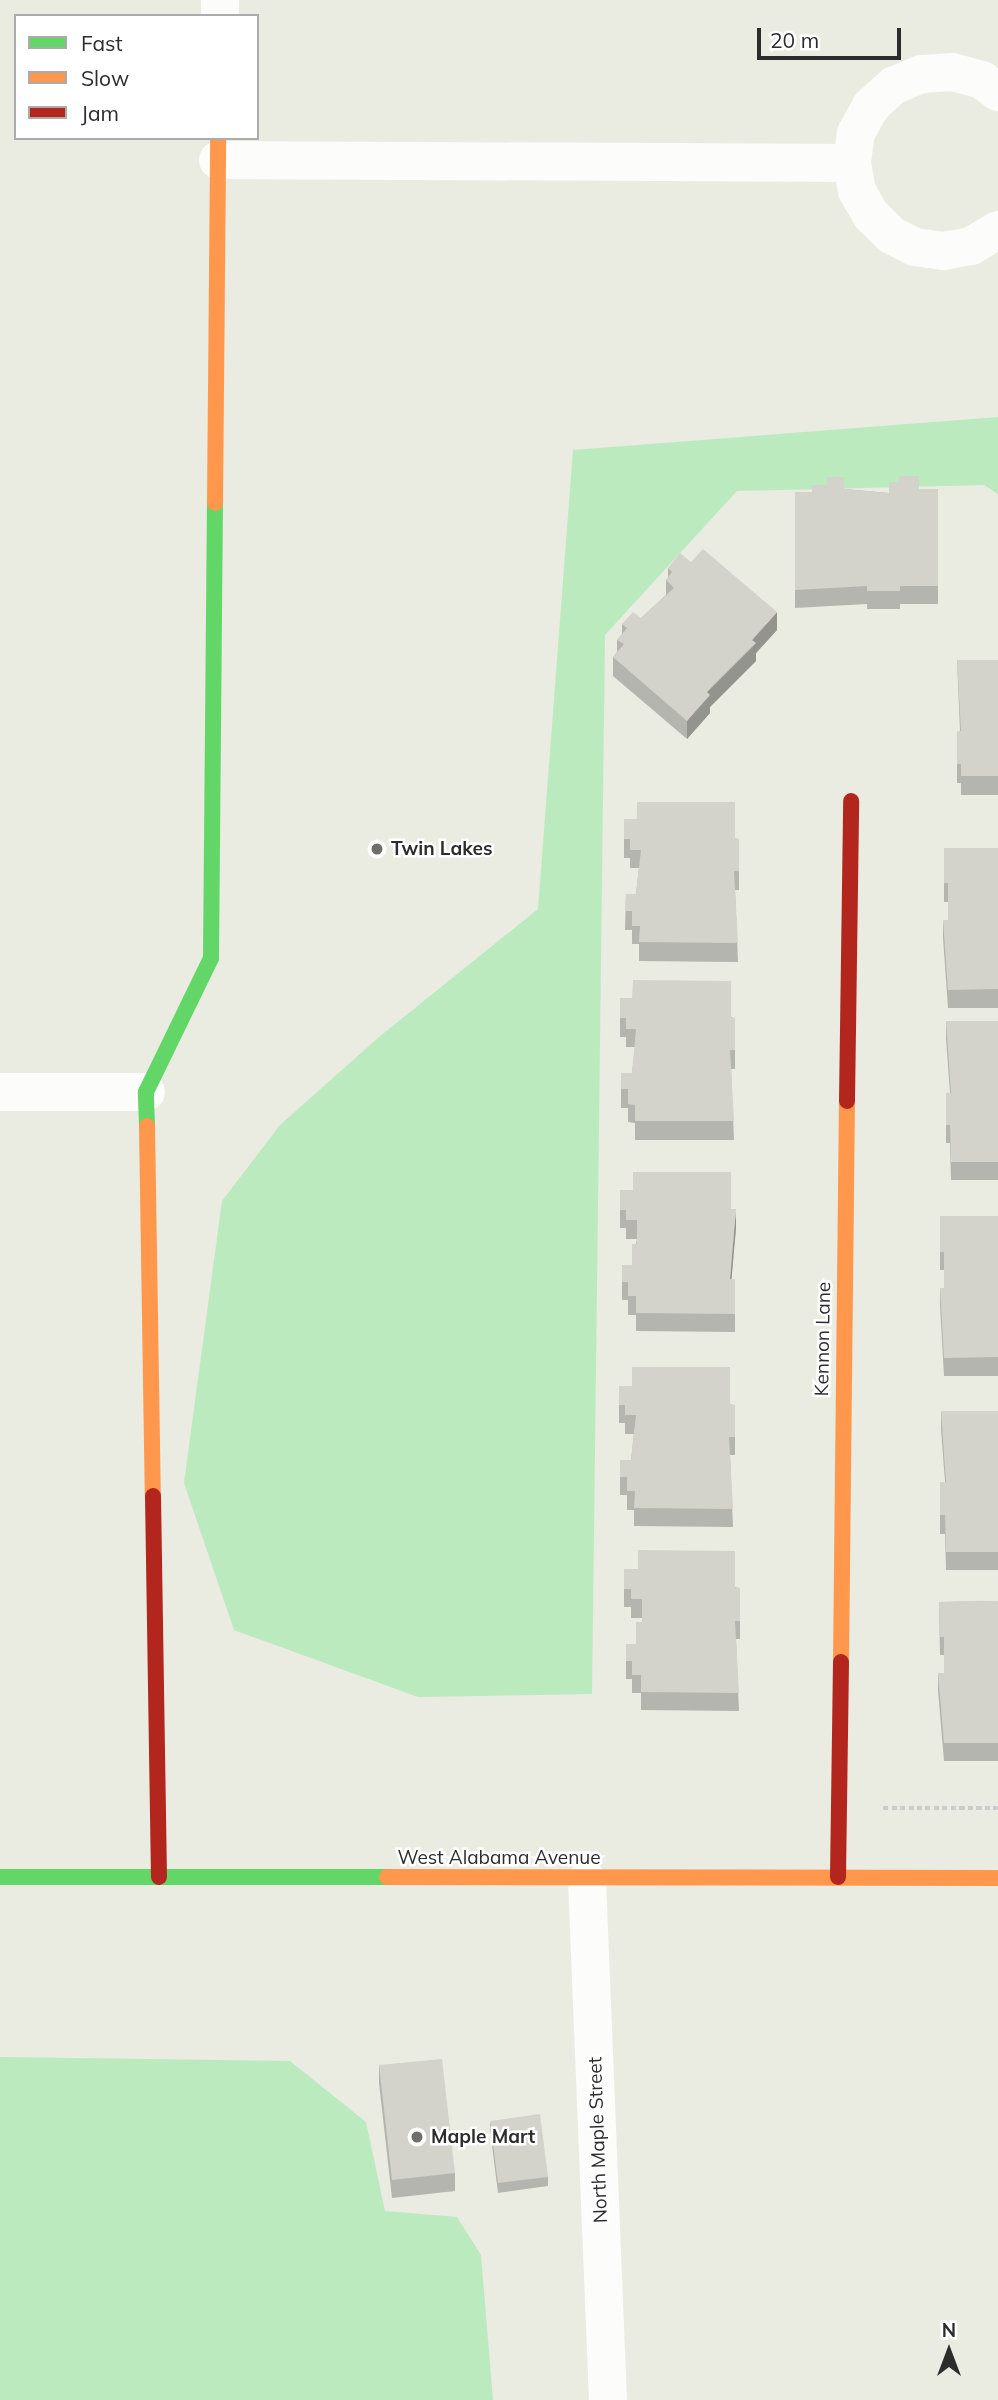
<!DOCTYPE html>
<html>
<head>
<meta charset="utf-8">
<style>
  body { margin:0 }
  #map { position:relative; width:998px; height:2400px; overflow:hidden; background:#eaebe1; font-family:Mulish,sans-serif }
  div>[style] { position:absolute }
  .green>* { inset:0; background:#bbeabf }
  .path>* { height:4.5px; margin-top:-2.25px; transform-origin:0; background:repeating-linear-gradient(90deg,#cccdcb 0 5px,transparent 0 8.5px) }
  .street>* { height:38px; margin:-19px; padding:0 19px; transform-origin:19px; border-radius:19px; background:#fcfcfa }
  .fast>* { height:16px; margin:-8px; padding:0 8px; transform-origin:8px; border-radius:8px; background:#63d668 }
  .slow>* { height:16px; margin:-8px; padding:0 8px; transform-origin:8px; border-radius:8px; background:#ff974d }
  .jam>* { height:16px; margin:-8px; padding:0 8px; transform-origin:8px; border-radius:8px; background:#b3261e }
  .wall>* { inset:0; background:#b5b5af }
  .shaded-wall>* { inset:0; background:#94948f }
  .building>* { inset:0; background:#d3d3cc }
  .dots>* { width:19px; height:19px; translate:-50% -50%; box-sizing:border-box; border:4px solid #fff; border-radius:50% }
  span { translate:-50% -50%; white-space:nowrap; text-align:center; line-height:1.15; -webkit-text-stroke:5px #fff; paint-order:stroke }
  .poi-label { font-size:19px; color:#2c2c2c; font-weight:700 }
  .left { translate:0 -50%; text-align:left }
  .street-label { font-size:19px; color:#2c2c2c }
  .legend { position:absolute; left:14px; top:14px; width:245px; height:126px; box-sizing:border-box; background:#fff; border:2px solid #ababab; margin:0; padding:9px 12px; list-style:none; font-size:21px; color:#2c2c2c }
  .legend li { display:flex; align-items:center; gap:14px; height:35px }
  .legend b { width:35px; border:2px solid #ababab }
  .north { position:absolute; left:914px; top:2316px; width:70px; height:70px; -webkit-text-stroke:5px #fff; paint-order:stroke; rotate:0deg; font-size:19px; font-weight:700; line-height:28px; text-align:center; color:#2c2c2c }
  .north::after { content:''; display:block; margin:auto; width:24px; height:32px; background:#2c2c2c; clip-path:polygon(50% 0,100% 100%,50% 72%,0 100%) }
  .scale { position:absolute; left:757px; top:28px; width:144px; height:32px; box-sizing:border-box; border:4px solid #2c2c2c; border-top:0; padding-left:9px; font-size:21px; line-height:24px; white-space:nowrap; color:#2c2c2c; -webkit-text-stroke:5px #fff; paint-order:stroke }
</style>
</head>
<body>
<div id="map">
  <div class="green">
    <i style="clip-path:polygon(998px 417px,998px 494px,984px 485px,737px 491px,605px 635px,592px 1694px,418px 1697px,234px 1630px,184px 1483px,222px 1201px,280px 1125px,379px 1037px,538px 909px,573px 450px)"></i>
    <i style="clip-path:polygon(0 2057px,290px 2061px,366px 2122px,385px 2211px,457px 2217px,481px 2255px,493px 2400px,0 2400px)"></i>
  </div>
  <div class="path">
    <i style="left:883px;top:1808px;width:115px"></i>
  </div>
  <div class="street">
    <i style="left:220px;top:16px;width:16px;rotate:-90deg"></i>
    <i style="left:998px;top:92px;width:20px;rotate:-143deg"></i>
    <i style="left:982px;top:80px;width:31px;rotate:-165deg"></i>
    <i style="left:952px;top:72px;width:31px;rotate:176deg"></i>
    <i style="left:921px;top:74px;width:30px;rotate:157deg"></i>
    <i style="left:893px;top:86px;width:30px;rotate:138deg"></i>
    <i style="left:871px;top:106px;width:31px;rotate:119deg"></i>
    <i style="left:856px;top:133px;width:30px;rotate:98deg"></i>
    <i style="left:852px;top:163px;width:28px;rotate:80deg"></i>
    <i style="left:857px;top:191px;width:28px;rotate:60deg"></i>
    <i style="left:871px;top:215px;width:28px;rotate:45deg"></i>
    <i style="left:891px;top:235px;width:27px;rotate:27deg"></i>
    <i style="left:915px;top:247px;width:28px;rotate:8deg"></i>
    <i style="left:943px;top:251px;width:28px;rotate:-10deg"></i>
    <i style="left:971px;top:246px;width:31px;rotate:-31deg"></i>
    <i style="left:218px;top:160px;width:634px;rotate:0.27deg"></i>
    <i style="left:0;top:1092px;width:146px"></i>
    <i style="left:587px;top:1880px;width:520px;rotate:87.69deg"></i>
  </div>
  <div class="fast">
    <i style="left:147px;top:1126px;width:34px;rotate:-92deg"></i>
    <i style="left:146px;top:1092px;width:149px;rotate:-64.1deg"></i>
    <i style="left:211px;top:958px;width:455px;rotate:-89.5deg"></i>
    <i style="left:0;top:1877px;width:387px"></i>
  </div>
  <div class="slow">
    <i style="left:215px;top:503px;width:365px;rotate:-89.5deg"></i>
    <i style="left:147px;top:1126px;width:370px;rotate:89.1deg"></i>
    <i style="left:841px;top:1662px;width:561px;rotate:-89.39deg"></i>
    <i style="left:387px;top:1877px;width:611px;rotate:0.09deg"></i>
  </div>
  <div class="jam">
    <i style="left:847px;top:1101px;width:300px;rotate:-89.2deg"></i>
    <i style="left:153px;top:1496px;width:381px;rotate:89.1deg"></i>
    <i style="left:838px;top:1877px;width:215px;rotate:-89.2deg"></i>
  </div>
  <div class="wall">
    <i style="clip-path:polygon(827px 485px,844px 489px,889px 493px,919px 489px,938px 489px,938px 604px,900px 604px,900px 609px,867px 609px,867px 604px,795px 608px,795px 492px,812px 492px)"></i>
    <i style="clip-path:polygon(668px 568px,777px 630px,756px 653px,756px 661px,710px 707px,710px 713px,687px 739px,613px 676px,613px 657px,617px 652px,617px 640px,622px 634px,622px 624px,641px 618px,666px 595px,666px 580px,668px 578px)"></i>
    <i style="clip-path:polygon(957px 660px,998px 660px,998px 795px,961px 795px,961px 783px,957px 783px,957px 731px,960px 731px)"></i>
    <i style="clip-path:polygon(624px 819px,739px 839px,739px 890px,735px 890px,738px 962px,639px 961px,639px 944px,632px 944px,632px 930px,625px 930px,626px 894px,636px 894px,639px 868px,630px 868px,630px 858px,624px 858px)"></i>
    <i style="clip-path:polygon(944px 848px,998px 848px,998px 1008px,948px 1008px,943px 938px,943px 920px,948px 920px,948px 902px,944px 902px)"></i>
    <i style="clip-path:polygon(620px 998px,735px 1018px,735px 1069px,731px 1069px,734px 1140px,635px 1140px,635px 1123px,628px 1122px,628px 1108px,621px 1108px,621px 1073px,632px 1073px,635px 1047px,626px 1047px,626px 1037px,620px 1037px)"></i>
    <i style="clip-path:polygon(946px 1021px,998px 1021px,998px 1180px,951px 1180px,950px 1143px,946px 1143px,946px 1093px,950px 1093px,946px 1039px)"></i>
    <i style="clip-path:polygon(620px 1190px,731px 1209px,736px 1228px,731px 1279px,735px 1279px,735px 1332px,636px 1331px,636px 1315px,628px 1315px,628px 1300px,622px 1300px,622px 1265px,632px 1265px,637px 1239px,626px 1239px,626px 1228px,620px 1228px)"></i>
    <i style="clip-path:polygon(940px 1216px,998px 1216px,998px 1376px,944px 1376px,940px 1306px,940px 1288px,944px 1288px,944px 1270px,940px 1270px)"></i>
    <i style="clip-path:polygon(619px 1386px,735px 1405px,735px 1455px,730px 1455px,733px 1527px,634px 1526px,634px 1510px,627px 1510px,627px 1495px,620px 1495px,620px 1460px,631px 1460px,634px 1434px,625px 1434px,625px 1423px,619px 1423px)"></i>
    <i style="clip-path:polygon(941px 1411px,998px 1411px,998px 1570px,946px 1570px,945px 1534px,940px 1534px,940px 1482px,945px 1482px,941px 1429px)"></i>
    <i style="clip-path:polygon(624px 1569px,740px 1588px,740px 1639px,736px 1639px,739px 1711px,641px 1710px,641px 1693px,632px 1693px,632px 1679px,626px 1679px,626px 1644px,636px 1644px,642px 1622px,642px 1618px,631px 1618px,631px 1607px,624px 1607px)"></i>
    <i style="clip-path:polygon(998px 1601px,998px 1761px,944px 1761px,938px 1691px,938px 1673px,944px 1673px,944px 1655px,940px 1655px,939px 1602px)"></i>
    <i style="clip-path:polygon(379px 2065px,455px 2173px,455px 2191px,392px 2198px,379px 2083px)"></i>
    <i style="clip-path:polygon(490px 2121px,548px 2177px,548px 2186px,498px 2193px,490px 2130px)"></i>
  </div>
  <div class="shaded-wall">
    <i style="clip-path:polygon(777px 612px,777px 630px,756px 653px,756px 661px,710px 707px,710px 713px,687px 739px,687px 721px,707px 692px)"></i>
    <i style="clip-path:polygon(736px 1209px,736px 1228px,730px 1297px,730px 1279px)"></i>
  </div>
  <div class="building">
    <i style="clip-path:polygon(899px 476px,919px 476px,919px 489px,938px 489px,938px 586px,900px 586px,900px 591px,867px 591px,867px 586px,795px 590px,795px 492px,812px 492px,812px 485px,827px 485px,827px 477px,844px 477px,844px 489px,889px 493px,889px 482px,899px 482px)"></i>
    <i style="clip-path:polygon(703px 549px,777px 612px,752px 640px,756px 643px,707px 692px,710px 695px,687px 721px,613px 657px,624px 644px,617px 640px,627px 628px,622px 624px,633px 612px,641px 618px,674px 588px,666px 580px,672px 572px,668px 568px,680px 553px,691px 562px)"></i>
    <i style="clip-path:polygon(957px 660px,998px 660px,998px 776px,961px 776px,961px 764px,957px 764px,957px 731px,961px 731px)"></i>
    <i style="clip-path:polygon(637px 802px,735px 802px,735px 839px,739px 839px,739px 871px,734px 871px,738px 943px,639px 942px,640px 926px,632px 926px,632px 911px,625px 911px,626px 894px,636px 894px,641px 850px,630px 850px,630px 839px,624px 839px,624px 819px,637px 819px)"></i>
    <i style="clip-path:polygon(944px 848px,998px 848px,998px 989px,948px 990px,943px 920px,948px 920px,948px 883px,944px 883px)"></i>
    <i style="clip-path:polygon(633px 980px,731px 981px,731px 1018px,735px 1018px,735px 1050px,730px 1050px,734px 1121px,635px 1121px,635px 1105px,628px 1104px,628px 1089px,621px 1089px,621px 1073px,632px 1073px,636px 1029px,626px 1029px,626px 1018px,620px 1018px,620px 998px,632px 998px)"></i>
    <i style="clip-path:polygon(946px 1021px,998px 1021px,998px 1162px,951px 1162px,950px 1125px,946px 1125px,946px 1093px,951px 1093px)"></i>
    <i style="clip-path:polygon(633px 1172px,731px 1172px,731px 1209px,736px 1209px,730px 1279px,735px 1279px,735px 1314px,636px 1313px,636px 1296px,628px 1296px,628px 1282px,622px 1282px,622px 1265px,632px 1265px,632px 1244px,637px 1244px,637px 1220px,626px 1220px,626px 1210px,620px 1210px,620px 1190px,633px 1190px)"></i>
    <i style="clip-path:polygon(940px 1216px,998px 1216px,998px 1357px,944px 1358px,940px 1288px,944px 1288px,944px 1252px,940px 1252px)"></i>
    <i style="clip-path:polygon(632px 1367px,730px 1367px,730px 1404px,735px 1405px,735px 1437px,729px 1437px,733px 1509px,634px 1508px,635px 1491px,627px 1491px,627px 1477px,620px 1477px,620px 1460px,631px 1460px,636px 1415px,625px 1415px,625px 1405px,619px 1405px,619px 1386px,632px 1386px)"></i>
    <i style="clip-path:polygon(941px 1411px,998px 1411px,998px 1552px,946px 1552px,945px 1515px,940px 1515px,940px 1482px,946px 1482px)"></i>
    <i style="clip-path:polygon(638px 1550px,735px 1551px,735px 1588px,740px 1588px,740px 1621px,735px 1621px,739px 1693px,641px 1692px,641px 1675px,632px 1675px,632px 1661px,626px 1661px,626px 1644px,636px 1644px,636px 1622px,642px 1622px,642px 1599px,631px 1599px,631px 1589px,624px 1589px,624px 1569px,638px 1569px)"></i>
    <i style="clip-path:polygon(998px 1601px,998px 1743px,944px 1743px,938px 1673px,944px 1673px,944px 1637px,940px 1637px,939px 1602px)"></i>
    <i style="clip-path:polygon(442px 2059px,455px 2173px,392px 2180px,379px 2065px)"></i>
    <i style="clip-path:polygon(540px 2114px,548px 2177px,498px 2183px,490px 2121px)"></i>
  </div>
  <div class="dots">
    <i style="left:377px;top:849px;background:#6e6f6b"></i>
    <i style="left:417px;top:2137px;background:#6e6f6b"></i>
  </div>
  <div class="poi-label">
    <span class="left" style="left:391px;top:849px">Twin Lakes</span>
    <span class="left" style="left:431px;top:2137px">Maple Mart</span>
  </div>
  <div class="street-label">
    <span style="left:823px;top:1339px;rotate:-89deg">Kennon Lane</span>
    <span style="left:499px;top:1858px">West Alabama Avenue</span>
    <span style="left:598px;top:2140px;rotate:-92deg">North Maple Street</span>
  </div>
  <ul class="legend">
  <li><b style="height:9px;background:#63d668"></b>Fast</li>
  <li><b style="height:9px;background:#ff974d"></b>Slow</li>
  <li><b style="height:9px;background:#b3261e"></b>Jam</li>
  </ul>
  <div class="north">N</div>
  <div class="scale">20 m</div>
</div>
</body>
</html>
